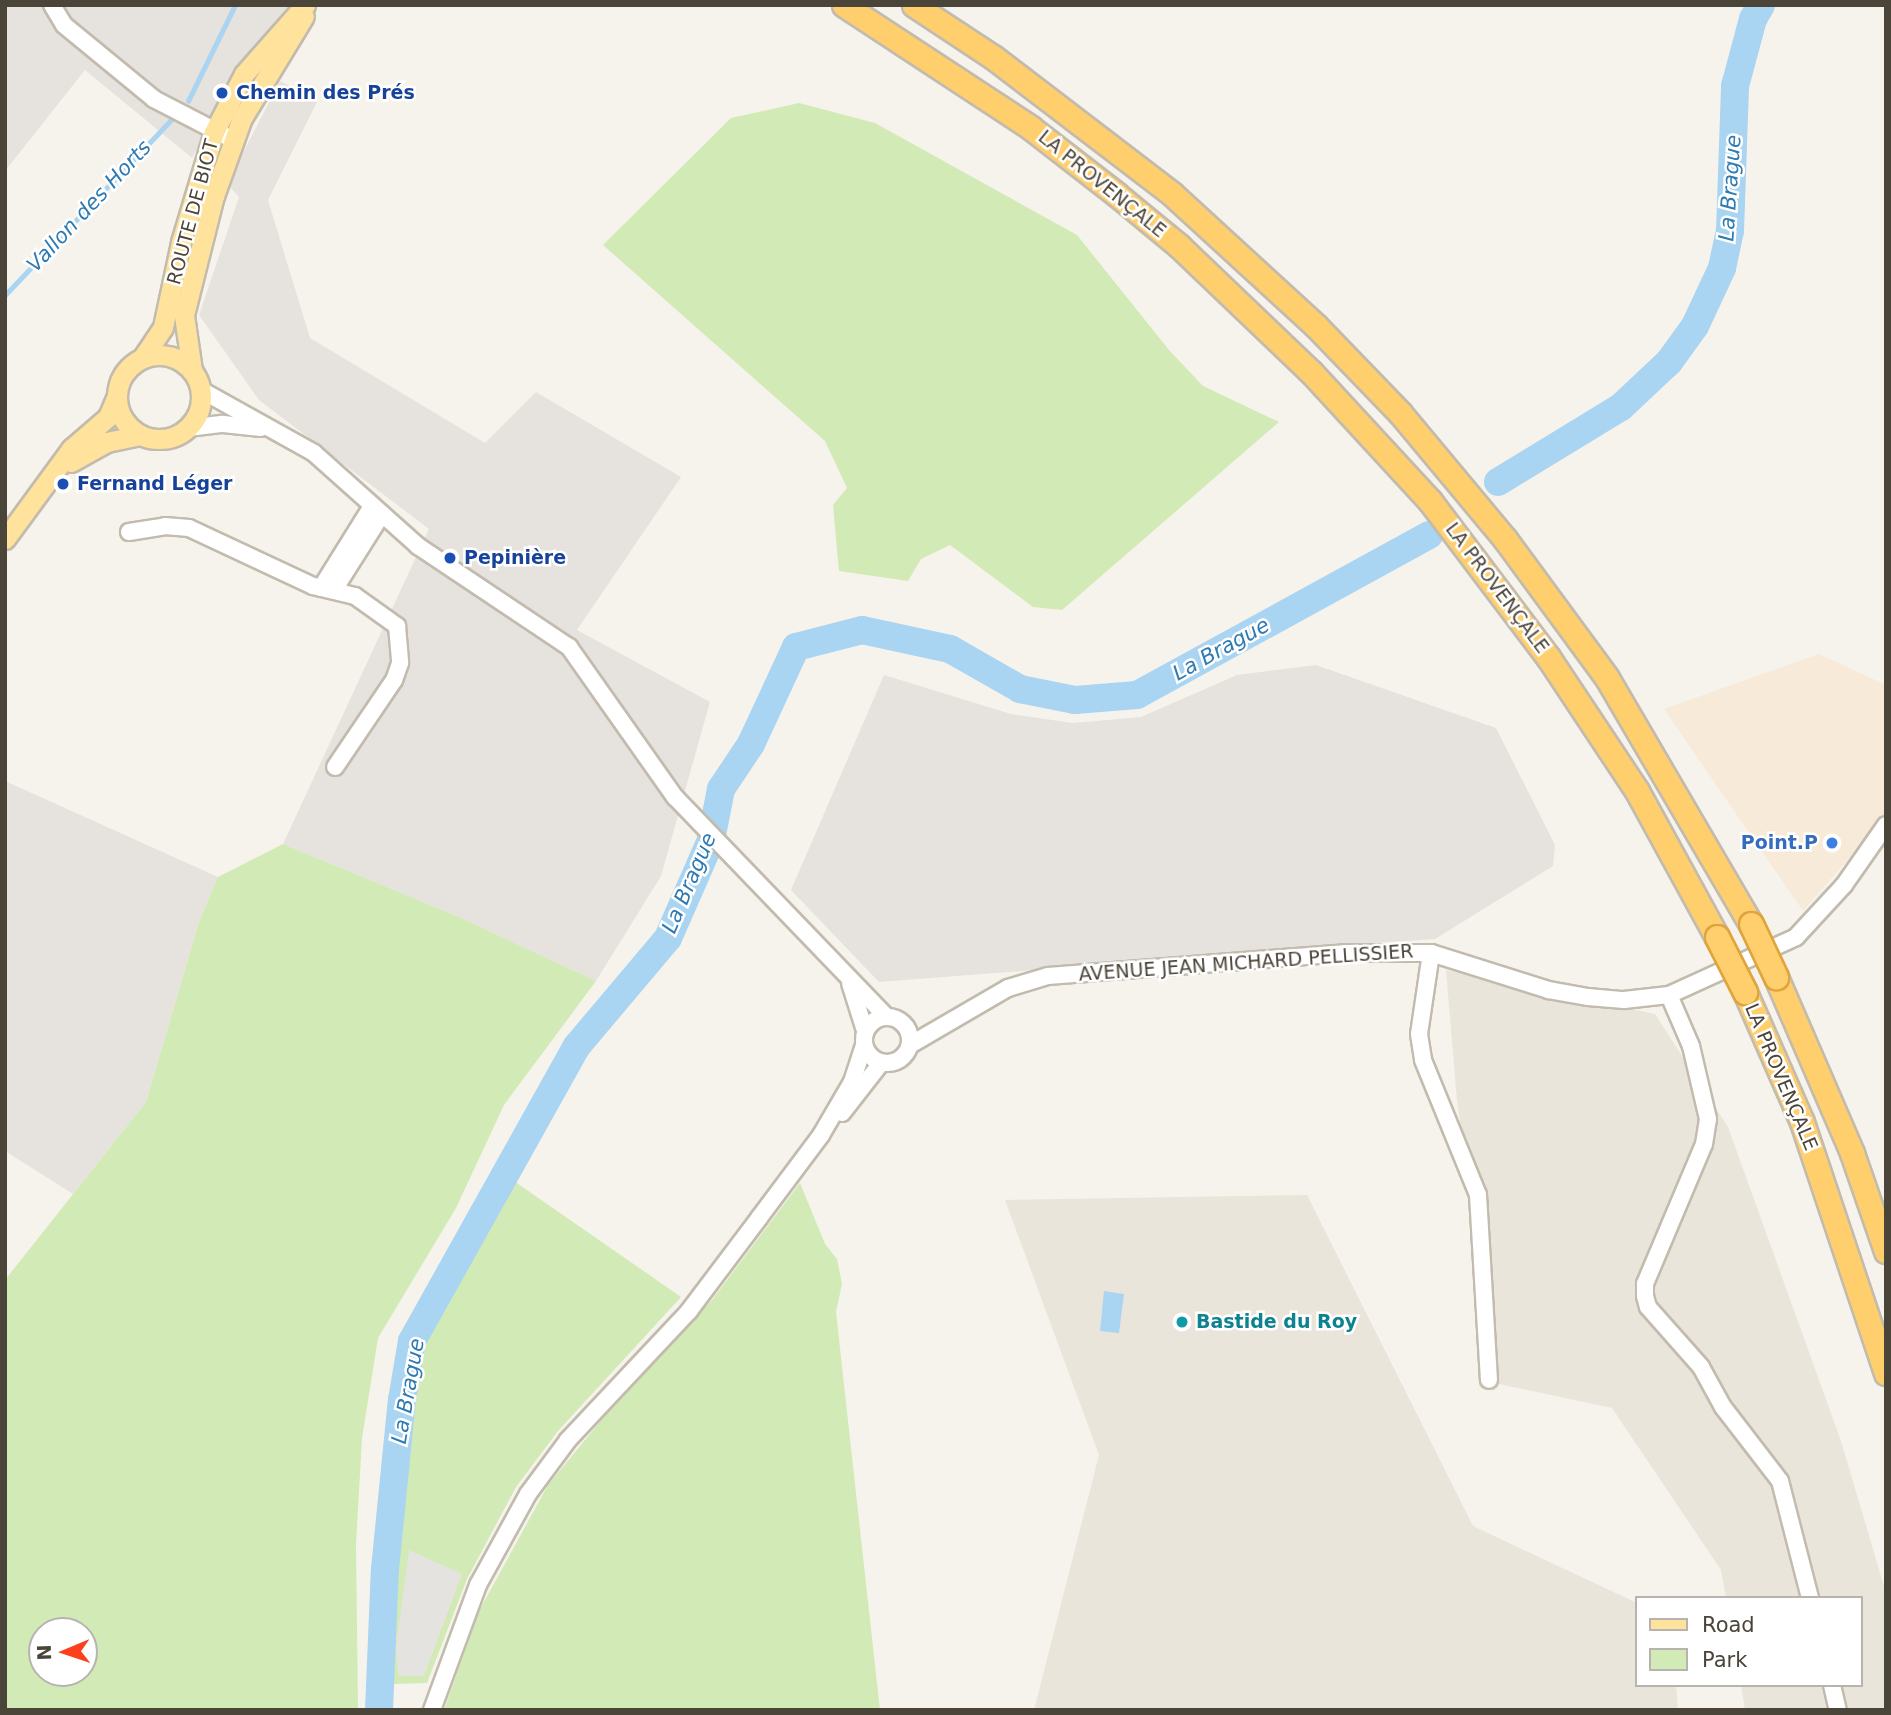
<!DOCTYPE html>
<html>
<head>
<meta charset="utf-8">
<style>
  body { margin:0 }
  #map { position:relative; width:1891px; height:1715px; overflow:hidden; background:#f6f3ec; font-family:"DejaVu Sans",sans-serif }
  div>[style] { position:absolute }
  .residential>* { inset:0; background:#eae5da }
  .commercial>* { inset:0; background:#f7ead8 }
  .industrial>* { inset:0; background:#e6e2dd }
  .green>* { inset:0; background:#d2eab5 }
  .parking>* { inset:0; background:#e5e3e0 }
  .water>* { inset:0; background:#a9d4f2 }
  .stream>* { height:4.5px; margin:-2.25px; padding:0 2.25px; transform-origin:2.25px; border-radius:2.25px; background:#a9d4f2 }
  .river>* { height:28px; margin:-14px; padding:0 14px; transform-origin:14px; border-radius:14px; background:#a9d4f2 }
  .roads { filter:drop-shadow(2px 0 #c2bbae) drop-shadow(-2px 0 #c2bbae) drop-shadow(0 2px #c2bbae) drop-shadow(0 -2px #c2bbae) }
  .minor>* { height:16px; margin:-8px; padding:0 8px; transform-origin:8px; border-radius:8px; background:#fff }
  .minor>.ring { margin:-8px; padding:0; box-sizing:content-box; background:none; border:16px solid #fff; border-radius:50% }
  .major>* { height:19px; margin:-9.5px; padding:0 9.5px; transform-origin:9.5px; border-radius:9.5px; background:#ffe39c }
  .major>.ring { margin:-9.5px; padding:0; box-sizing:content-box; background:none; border:19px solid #ffe39c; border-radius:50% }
  .highway>* { height:23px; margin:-11.5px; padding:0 11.5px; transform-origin:11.5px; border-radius:11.5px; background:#ffcf6e }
  .bridges { filter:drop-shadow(2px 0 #e0a43c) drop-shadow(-2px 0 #e0a43c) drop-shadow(0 2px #e0a43c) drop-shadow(0 -2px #e0a43c) }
  .highway-bridge>* { height:23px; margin:-11.5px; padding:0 11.5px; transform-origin:11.5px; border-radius:11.5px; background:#ffcf6e }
  .dots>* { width:19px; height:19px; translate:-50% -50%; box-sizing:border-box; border:4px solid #fff; border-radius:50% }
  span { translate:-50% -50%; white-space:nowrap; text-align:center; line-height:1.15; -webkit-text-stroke:5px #fff; paint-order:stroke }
  .transit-label { font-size:19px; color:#164399; font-weight:700 }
  .left { translate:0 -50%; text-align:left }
  .street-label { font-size:19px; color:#4b4439 }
  .shop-label { font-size:19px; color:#366cbe; font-weight:700 }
  .right { translate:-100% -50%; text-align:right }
  .culture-label { font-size:19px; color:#0d838f; font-weight:700 }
  .water-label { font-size:21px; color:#2e7ab2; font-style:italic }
  .frame { position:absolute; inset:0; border:7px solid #4b4439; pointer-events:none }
  .legend { position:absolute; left:1635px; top:1596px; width:228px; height:91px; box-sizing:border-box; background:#fff; border:2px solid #b7b4b0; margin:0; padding:9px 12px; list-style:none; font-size:21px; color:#4b4439 }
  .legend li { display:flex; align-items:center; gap:14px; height:35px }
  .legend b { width:35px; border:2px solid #b7b4b0 }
  .north { position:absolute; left:28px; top:1617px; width:70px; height:70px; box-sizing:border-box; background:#fff; border:2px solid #b7b4b0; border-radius:50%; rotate:268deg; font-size:19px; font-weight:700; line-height:28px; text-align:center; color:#4b4439 }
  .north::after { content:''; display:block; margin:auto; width:24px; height:32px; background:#fc3f1d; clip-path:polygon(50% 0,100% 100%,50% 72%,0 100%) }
</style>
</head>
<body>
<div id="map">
  <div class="residential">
    <i style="clip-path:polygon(1446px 970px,1655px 1014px,1728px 1127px,1841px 1441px,1886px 1593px,1886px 1710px,1745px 1710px,1741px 1685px,1861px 1685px,1861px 1598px,1726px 1598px,1721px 1570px,1612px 1408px,1499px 1384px,1457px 1101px)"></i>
    <i style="clip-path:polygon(1307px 1195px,1473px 1526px,1637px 1603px,1637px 1685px,1676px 1685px,1678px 1710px,1034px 1710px,1099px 1455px,1005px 1200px)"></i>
  </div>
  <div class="commercial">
    <i style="clip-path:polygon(1819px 654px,1886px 685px,1886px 815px,1803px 911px,1664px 709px)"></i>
  </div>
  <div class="industrial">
    <i style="clip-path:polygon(5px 5px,289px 5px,242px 64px,192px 158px,85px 70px,5px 171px)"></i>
    <i style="clip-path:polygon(280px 81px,318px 100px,268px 200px,310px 338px,485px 443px,536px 392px,681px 477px,577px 630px,710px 702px,661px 876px,596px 981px,459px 917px,283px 844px,429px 529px,259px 400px,199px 315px,239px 197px,227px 184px)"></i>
    <i style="clip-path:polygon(1316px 665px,1496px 728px,1555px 845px,1553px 866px,1435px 939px,879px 982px,791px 890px,884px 675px,1011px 714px,1073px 723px,1141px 717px,1237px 675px)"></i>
    <i style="clip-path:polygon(5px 781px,218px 877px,199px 922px,146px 1102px,73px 1194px,5px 1151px)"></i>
  </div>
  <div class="green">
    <i style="clip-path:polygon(799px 103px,875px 123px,1077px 235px,1169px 350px,1203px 386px,1279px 422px,1062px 610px,1033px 607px,950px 545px,921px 559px,908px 581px,839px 571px,833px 505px,847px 488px,825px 441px,603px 245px,731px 118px)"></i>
    <i style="clip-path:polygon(evenodd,283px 844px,459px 917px,596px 981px,504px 1105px,456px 1208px,378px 1338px,362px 1438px,356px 1545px,358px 1710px,5px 1710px,5px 1280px,146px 1102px,199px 922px,218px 877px,283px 844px,42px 1631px,84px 1631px,84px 1673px,42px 1673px,42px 1631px)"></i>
    <i style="clip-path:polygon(514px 1181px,681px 1297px,558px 1431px,516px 1487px,467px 1579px,427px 1683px,391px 1684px,396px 1552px,419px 1350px,437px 1309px)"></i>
    <i style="clip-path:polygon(800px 1183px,825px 1244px,837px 1259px,842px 1284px,836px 1312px,880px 1710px,444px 1710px,479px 1611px,548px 1485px,603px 1418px,712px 1300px)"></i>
  </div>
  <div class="parking">
    <i style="clip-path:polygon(409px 1550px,462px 1574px,424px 1676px,398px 1676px,396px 1647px)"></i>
  </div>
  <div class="water">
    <i style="clip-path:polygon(1104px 1291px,1124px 1294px,1119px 1333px,1100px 1331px)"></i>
  </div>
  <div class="stream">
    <i style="left:188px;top:101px;width:107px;rotate:-63.9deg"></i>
    <i style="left:5px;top:295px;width:244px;rotate:-46.5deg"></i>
  </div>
  <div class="river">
    <i style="left:1498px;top:482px;width:144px;rotate:-31.4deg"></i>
    <i style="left:1621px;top:407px;width:66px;rotate:-43.2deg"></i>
    <i style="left:1669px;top:362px;width:44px;rotate:-54.2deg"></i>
    <i style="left:1695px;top:326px;width:64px;rotate:-65deg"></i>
    <i style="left:1722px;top:268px;width:38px;rotate:-78deg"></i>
    <i style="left:1730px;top:231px;width:145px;rotate:-88deg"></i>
    <i style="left:1735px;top:86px;width:69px;rotate:-75deg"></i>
    <i style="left:1753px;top:19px;width:16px;rotate:-60deg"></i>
    <i style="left:379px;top:1710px;width:141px;rotate:-87.6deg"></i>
    <i style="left:385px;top:1569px;width:170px;rotate:-84.3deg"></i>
    <i style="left:402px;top:1400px;width:60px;rotate:-80.4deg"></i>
    <i style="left:412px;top:1341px;width:338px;rotate:-60.8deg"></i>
    <i style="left:577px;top:1046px;width:141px;rotate:-49.9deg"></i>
    <i style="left:668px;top:938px;width:107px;rotate:-66.3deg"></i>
    <i style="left:711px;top:840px;width:52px;rotate:-78.9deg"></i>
    <i style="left:721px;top:789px;width:54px;rotate:-56.3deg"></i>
    <i style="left:751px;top:744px;width:107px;rotate:-65.1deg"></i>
    <i style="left:796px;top:647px;width:68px;rotate:-14.4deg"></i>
    <i style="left:862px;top:630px;width:90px;rotate:12.2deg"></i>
    <i style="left:950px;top:649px;width:81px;rotate:29.7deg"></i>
    <i style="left:1020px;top:689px;width:56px;rotate:11.3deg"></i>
    <i style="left:1075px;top:700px;width:62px;rotate:-4.6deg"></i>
    <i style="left:1137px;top:695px;width:333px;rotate:-28.7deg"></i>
  </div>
  <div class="roads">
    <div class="minor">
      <i style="left:52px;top:5px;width:23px;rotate:59deg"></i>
      <i style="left:64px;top:25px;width:117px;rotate:39.4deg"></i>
      <i style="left:154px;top:99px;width:89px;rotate:27.4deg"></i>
      <i style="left:201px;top:390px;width:129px;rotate:29.1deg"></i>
      <i style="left:314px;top:453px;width:140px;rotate:41.8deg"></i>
      <i style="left:418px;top:546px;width:182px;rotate:33.8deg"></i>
      <i style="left:569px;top:647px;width:184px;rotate:54.8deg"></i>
      <i style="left:675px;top:797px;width:304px;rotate:46.1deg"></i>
      <i style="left:188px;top:428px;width:35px;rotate:-7deg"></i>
      <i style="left:223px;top:424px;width:38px;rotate:6deg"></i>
      <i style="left:129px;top:532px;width:36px;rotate:-9deg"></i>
      <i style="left:165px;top:526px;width:24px;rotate:5deg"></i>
      <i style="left:189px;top:528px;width:137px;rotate:25.1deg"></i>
      <i style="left:313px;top:586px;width:43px;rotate:13.4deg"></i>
      <i style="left:355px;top:596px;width:52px;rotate:35.5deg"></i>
      <i style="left:397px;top:626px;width:37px;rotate:85deg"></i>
      <i style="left:400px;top:663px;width:18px;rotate:109deg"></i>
      <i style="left:394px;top:680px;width:105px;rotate:124.1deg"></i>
      <i style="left:321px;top:588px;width:97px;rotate:-58.1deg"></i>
      <i style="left:334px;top:590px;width:90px;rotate:-57.7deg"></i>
      <i style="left:1431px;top:953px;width:82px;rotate:98.4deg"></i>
      <i style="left:1419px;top:1034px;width:26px;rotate:81deg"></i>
      <i style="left:1423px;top:1060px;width:146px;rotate:67.8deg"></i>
      <i style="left:1478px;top:1195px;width:185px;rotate:86.6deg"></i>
      <i style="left:850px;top:983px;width:50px;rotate:72.6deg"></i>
      <i style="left:1669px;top:995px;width:56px;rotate:66.7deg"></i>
      <i style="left:1691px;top:1046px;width:75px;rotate:76.9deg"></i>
      <i style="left:1708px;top:1119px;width:25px;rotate:99deg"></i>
      <i style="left:1704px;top:1144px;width:152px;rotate:112.9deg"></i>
      <i style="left:1645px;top:1284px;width:12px;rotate:90deg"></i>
      <i style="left:1645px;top:1296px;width:11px;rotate:75deg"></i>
      <i style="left:1648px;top:1307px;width:80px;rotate:48.5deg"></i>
      <i style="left:1701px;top:1367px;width:46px;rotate:61.2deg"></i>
      <i style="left:1723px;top:1407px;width:93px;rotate:52.4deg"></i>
      <i style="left:1780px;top:1481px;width:121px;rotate:75.6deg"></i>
      <i class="ring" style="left:864px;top:1017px;width:30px;height:30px"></i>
      <i style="left:910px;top:1045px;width:113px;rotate:-30.2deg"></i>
      <i style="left:1008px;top:988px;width:42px;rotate:-16.7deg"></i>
      <i style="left:1048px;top:976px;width:298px;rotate:-4.4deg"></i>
      <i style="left:1345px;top:953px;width:86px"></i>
      <i style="left:1431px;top:953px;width:123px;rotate:17.5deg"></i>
      <i style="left:1548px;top:990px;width:41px;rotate:9.9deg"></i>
      <i style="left:1588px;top:997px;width:36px;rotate:5deg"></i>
      <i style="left:1624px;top:1000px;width:45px;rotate:-6.3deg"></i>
      <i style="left:1669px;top:995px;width:140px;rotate:-24.5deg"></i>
      <i style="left:1796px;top:937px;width:71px;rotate:-47.3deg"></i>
      <i style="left:1844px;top:885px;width:73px;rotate:-55deg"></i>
      <i style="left:842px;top:1113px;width:63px;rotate:-52deg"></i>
      <i style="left:1832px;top:1685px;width:26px;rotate:77deg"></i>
      <i style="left:432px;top:1710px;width:133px;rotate:-69.8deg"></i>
      <i style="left:478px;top:1585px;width:104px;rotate:-61.2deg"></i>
      <i style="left:528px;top:1494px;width:67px;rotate:-53.5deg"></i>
      <i style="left:568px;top:1440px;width:177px;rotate:-46.8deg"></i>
      <i style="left:689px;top:1311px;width:116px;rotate:-53deg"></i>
      <i style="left:759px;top:1218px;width:104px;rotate:-53.2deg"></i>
      <i style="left:821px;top:1135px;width:61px;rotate:-59.7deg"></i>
      <i style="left:852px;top:1082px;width:39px;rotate:-72deg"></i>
    </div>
    <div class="major">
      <i class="ring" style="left:117px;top:355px;width:65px;height:65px"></i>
      <i style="left:143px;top:357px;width:36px;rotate:-56deg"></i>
      <i style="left:163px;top:327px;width:87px;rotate:-78deg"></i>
      <i style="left:181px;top:242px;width:115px;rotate:-73.3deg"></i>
      <i style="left:214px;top:132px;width:65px;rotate:-62.7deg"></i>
      <i style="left:244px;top:74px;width:92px;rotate:-48.5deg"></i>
      <i style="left:192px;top:370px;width:56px;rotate:-98.3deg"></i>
      <i style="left:184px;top:315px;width:123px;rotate:-75.9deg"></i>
      <i style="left:214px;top:196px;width:83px;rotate:-70.3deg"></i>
      <i style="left:242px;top:118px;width:119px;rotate:-58.7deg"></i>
      <i style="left:71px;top:462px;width:41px;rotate:-29.1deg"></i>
      <i style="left:107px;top:442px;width:34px;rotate:-12deg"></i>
      <i style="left:5px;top:539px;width:112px;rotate:-53.7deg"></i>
      <i style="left:71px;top:449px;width:49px;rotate:-40.9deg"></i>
      <i style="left:108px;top:417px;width:23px;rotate:-67deg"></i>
    </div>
    <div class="highway">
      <i style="left:844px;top:5px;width:224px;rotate:33.3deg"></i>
      <i style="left:1031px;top:128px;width:108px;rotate:37.8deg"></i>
      <i style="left:1116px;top:194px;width:82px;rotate:39.5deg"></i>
      <i style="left:1179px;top:246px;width:182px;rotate:43.7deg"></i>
      <i style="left:1311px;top:372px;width:176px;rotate:47.3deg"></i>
      <i style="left:1430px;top:501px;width:196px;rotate:52.9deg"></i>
      <i style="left:1548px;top:657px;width:161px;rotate:56.4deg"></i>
      <i style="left:1637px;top:791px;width:166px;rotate:61.3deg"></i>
      <i style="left:914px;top:5px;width:95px;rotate:33.4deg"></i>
      <i style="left:993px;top:57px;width:225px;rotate:37.4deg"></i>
      <i style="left:1172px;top:194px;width:195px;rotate:42.5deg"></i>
      <i style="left:1316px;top:326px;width:121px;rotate:46deg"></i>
      <i style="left:1400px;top:413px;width:164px;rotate:50.2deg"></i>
      <i style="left:1505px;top:539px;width:172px;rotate:53.7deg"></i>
      <i style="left:1607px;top:678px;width:285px;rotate:59.7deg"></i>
      <i style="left:1776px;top:977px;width:192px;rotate:66.6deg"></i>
      <i style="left:1852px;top:1153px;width:104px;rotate:70.9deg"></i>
      <i style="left:1745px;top:992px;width:142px;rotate:66.3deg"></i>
      <i style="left:1802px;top:1122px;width:265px;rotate:71.5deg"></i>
    </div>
  </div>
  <div class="bridges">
    <div class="highway-bridge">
      <i style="left:1751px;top:924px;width:59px;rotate:64.7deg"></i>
      <i style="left:1717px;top:937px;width:62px;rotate:63deg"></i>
    </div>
  </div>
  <div class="dots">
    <i style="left:222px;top:93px;background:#1a4fb4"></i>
    <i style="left:63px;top:484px;background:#1a4fb4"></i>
    <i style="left:450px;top:558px;background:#1a4fb4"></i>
    <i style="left:1832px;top:843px;background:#3f7fe0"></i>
    <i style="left:1182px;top:1322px;background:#0f9aa8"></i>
  </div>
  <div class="transit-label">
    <span class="left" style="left:236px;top:93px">Chemin des Prés</span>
    <span class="left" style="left:77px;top:484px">Fernand Léger</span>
    <span class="left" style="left:464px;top:558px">Pepinière</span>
  </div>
  <div class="street-label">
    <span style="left:1102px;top:184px;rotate:39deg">LA PROVENÇALE</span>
    <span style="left:193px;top:212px;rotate:-75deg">ROUTE DE BIOT</span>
    <span style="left:1497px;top:588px;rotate:53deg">LA PROVENÇALE</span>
    <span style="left:1246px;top:963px;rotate:-4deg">AVENUE JEAN MICHARD PELLISSIER</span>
    <span style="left:1781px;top:1077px;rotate:67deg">LA PROVENÇALE</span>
  </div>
  <div class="shop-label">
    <span class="right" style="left:1818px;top:843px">Point.P</span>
  </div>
  <div class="culture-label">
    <span class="left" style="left:1196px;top:1322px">Bastide du Roy</span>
  </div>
  <div class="water-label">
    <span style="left:1730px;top:188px;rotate:-86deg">La Brague</span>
    <span style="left:89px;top:206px;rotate:-47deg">Vallon des Horts</span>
    <span style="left:1221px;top:649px;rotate:-29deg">La Brague</span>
    <span style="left:689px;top:883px;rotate:-67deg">La Brague</span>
    <span style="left:408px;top:1391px;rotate:-80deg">La Brague</span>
  </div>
  <div class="frame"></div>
  <ul class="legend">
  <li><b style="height:9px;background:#ffe39c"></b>Road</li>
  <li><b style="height:19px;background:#d2eab5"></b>Park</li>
  </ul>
  <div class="north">N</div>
</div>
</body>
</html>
